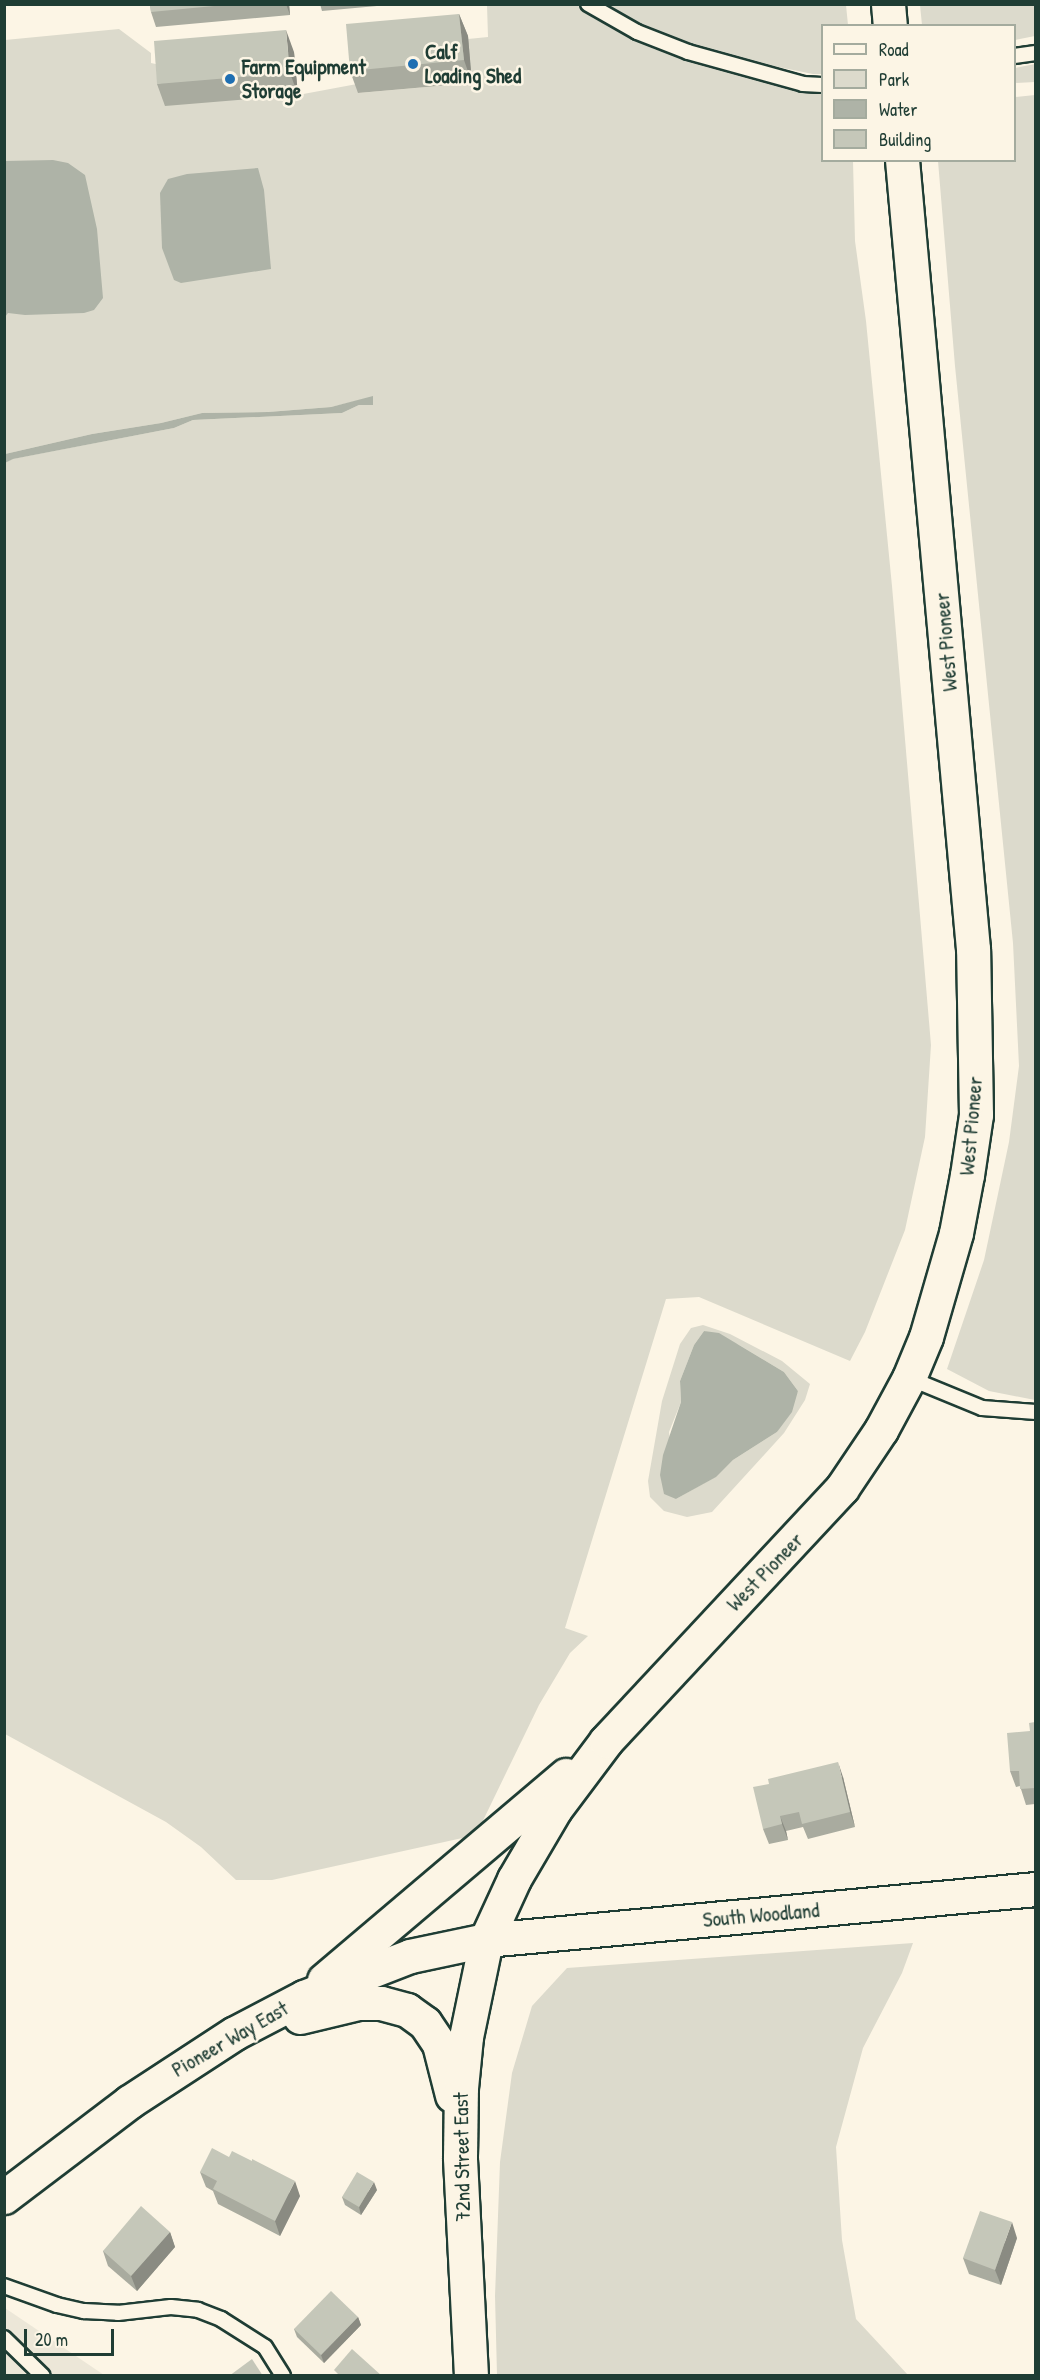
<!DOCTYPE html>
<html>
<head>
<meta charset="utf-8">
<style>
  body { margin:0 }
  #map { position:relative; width:1040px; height:2380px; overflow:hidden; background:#fcf5e5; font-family:"Patrick Hand",sans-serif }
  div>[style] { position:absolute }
  .built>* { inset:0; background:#ece7d8 }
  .green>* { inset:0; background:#dcdacc }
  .water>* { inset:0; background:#aeb3a7 }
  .roads { filter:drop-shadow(2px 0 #1f3d34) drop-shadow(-2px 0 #1f3d34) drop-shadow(0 2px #1f3d34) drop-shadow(0 -2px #1f3d34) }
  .lane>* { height:14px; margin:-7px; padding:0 7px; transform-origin:7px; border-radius:7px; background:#fcf5e5 }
  .secondary>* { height:33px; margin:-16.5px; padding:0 16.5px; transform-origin:16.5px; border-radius:16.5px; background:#fcf5e5 }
  .wall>* { inset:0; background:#a9ab9f }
  .shaded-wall>* { inset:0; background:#8a8b82 }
  .building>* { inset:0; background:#c5c7b9 }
  .dots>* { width:16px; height:16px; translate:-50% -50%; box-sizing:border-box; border:3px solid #fcf5e5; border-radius:50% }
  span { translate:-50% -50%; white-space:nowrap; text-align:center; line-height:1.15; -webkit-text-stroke:5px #fcf5e5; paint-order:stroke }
  .poi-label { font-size:21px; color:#1f3d34; font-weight:700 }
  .left { translate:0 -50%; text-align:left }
  .street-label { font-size:21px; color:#1f3d34 }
  .frame { position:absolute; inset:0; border:6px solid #1f3d34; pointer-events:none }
  .legend { position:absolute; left:821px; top:24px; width:195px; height:138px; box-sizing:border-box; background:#fcf5e5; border:2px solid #a4ab9e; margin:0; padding:8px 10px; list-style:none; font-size:18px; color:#1f3d34 }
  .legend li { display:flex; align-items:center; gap:12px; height:30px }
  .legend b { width:30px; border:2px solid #a4ab9e }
  .scale { position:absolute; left:24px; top:2329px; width:90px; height:27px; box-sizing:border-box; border:3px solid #1f3d34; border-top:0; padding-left:8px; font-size:18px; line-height:21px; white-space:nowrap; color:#1f3d34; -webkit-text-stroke:4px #fcf5e5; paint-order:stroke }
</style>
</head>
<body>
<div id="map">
  <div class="built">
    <i style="clip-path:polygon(5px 2308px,104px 2375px,5px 2375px)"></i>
  </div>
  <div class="green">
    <i style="clip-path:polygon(487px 5px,581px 5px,593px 18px,654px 49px,747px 77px,822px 93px,822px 160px,853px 161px,855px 241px,866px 321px,892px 586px,931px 1045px,925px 1137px,905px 1230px,865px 1332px,850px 1361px,699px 1297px,666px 1299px,565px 1628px,588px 1636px,570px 1653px,539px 1705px,476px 1835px,272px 1880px,236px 1880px,201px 1847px,166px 1822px,5px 1734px,5px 463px,12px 459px,174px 428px,193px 420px,342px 413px,359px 405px,373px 405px,373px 397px,331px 407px,268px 412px,202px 413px,161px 423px,92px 434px,5px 454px,5px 40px,119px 29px,151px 53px,151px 63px,298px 95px,357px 84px,359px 93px,472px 83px,468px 39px,488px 37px)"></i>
    <i style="clip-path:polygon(603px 5px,846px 5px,848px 25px,822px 26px,822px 74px,813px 74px,734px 58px,680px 40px,626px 19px)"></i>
    <i style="clip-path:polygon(920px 5px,1035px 5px,1035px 36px,1015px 40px,1014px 26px,922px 25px)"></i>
    <i style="clip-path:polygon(1035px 64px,1035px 82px,1015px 83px,1015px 68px)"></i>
    <i style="clip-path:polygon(1035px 95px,1036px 95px,1035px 1400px,989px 1391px,947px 1369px,984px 1260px,1009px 1142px,1019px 1066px,1013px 943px,955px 366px,938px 161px,1014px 160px,1015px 97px)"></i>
    <i style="clip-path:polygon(evenodd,703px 1325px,730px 1334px,782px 1361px,810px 1384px,805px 1400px,784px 1433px,712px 1512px,687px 1517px,664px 1511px,650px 1497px,648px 1481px,662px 1401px,680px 1344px,691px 1328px,703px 1325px,704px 1331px,739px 1345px,784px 1372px,798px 1391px,777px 1432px,733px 1460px,715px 1477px,676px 1499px,669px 1432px,681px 1402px,680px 1381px,694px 1345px,704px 1331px)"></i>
    <i style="clip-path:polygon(913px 1943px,902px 1973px,863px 2048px,836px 2147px,842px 2240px,856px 2319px,908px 2375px,497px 2375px,495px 2296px,500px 2162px,512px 2073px,532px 2006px,567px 1968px)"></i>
  </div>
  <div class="water">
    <i style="clip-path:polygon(53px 160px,68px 163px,85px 175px,97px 229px,103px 298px,94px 310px,84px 313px,25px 315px,8px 313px,5px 317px,5px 161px)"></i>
    <i style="clip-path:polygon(258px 168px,264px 190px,271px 269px,181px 283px,174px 280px,162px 248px,160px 193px,168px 179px,187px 174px)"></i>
    <i style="clip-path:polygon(373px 396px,373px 405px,359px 405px,342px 413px,193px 420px,174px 428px,13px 459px,5px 463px,5px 454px,92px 434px,161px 423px,202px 413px,268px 412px,331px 407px)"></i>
    <i style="clip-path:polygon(704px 1331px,719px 1333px,784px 1372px,798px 1391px,792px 1412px,777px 1432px,733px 1460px,716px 1477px,676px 1499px,664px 1494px,660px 1475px,663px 1455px,681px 1402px,680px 1381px,694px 1345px)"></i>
  </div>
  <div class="roads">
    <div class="lane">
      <i style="left:588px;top:4px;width:56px;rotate:29.7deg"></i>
      <i style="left:637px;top:32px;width:55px;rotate:21.4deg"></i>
      <i style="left:688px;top:52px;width:119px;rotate:15.5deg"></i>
      <i style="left:803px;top:84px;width:19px;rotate:3deg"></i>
      <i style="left:1014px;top:56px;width:22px;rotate:-8deg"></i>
      <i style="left:909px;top:1378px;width:79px;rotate:22.3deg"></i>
      <i style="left:982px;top:1408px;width:54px;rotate:4.2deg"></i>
      <i style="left:4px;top:2286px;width:56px;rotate:19.7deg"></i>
      <i style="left:57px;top:2305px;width:28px;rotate:13deg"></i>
      <i style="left:84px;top:2311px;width:34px;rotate:3deg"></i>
      <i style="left:118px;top:2313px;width:53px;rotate:-6.5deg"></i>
      <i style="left:171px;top:2307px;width:27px;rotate:6deg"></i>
      <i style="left:198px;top:2310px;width:25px;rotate:21deg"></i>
      <i style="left:221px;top:2319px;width:52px;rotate:32.5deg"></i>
      <i style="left:265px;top:2347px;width:34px;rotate:58deg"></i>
      <i style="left:4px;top:2338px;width:54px;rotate:44.3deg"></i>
    </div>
    <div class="secondary">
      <i style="left:888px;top:4px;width:22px;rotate:85deg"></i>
      <i style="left:324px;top:1980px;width:317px;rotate:-40.3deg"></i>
      <i style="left:300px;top:2017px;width:60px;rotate:-13.6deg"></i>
      <i style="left:358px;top:2003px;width:23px"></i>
      <i style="left:381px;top:2003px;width:27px;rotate:15deg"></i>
      <i style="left:407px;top:2010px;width:22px;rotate:36deg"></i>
      <i style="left:425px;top:2023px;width:25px;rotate:56deg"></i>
      <i style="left:439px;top:2044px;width:53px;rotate:75.7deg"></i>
      <i style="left:4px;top:2197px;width:157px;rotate:-37.2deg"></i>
      <i style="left:129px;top:2102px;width:126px;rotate:-33.1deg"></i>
      <i style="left:235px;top:2033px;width:78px;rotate:-27.6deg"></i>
      <i style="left:304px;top:1997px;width:114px;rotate:-21.1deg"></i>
      <i style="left:410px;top:1956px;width:78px;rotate:-11.9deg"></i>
      <i style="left:486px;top:1940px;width:552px;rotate:-5.3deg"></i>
      <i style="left:471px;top:2376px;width:219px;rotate:-92.9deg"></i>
      <i style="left:460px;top:2157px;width:69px;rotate:-89.2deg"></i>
      <i style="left:461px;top:2088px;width:51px;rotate:-84.4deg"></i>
      <i style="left:466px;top:2037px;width:99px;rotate:-78.3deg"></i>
      <i style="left:486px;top:1940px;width:67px;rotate:-65.3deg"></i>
      <i style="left:514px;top:1879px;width:81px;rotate:-59.6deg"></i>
      <i style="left:555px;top:1809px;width:85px;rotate:-53.1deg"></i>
      <i style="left:606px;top:1741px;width:346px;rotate:-47deg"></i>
      <i style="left:842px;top:1488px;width:70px;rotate:-56.1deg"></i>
      <i style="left:881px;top:1430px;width:59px;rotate:-61.7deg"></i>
      <i style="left:909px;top:1378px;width:44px;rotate:-67.5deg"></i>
      <i style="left:926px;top:1337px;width:108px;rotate:-73.9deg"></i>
      <i style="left:956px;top:1233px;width:59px;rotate:-79.3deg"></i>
      <i style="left:967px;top:1175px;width:61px;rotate:-81.5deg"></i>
      <i style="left:976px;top:1115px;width:166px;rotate:-91deg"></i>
      <i style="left:973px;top:949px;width:792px;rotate:-95.14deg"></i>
    </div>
  </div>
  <div class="wall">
    <i style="clip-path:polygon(150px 4px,289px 4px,290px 15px,156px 27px,151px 12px)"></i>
    <i style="clip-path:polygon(320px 4px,399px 4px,322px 11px)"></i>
    <i style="clip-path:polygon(459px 14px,468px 36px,472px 83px,358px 93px,350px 71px)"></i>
    <i style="clip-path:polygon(294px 52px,298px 95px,165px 106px,157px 84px)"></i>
    <i style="clip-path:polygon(1035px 1722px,1035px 1804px,1026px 1805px,1020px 1786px,1016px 1787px,1010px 1771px,1030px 1731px)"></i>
    <i style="clip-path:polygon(843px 1777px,855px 1827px,808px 1839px,803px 1827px,786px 1831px,788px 1840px,769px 1844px,763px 1829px,769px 1784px)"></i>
    <i style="clip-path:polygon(200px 2172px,300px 2196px,280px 2236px,218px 2204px,213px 2191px,206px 2187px)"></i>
    <i style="clip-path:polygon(377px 2190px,361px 2215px,345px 2205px,342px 2197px)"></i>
    <i style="clip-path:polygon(170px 2232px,175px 2247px,137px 2291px,108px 2266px,103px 2251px)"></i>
    <i style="clip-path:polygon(1017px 2238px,1001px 2285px,969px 2274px,963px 2258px)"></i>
    <i style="clip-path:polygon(358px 2317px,361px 2325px,324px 2363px,297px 2337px,294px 2329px)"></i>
  </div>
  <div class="shaded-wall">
    <i style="clip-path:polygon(286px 4px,289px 4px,290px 15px)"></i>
    <i style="clip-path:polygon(459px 14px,468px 36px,472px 83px,464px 60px)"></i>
    <i style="clip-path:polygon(286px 30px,294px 52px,298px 95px,290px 73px)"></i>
    <i style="clip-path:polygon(838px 1762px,843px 1777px,855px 1827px,850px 1812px)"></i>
    <i style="clip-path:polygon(780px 1816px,786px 1831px,788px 1840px,782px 1824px)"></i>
    <i style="clip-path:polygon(295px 2181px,300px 2196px,280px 2236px,275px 2221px)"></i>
    <i style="clip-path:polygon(374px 2182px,377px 2190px,361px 2215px,359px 2207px)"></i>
    <i style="clip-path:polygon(1012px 2222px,1017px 2238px,1001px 2285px,995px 2270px)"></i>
    <i style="clip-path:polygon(170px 2232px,175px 2247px,137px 2291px,131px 2276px)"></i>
    <i style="clip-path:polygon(358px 2317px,361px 2325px,324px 2363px,321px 2355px)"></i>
  </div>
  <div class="building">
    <i style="clip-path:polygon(150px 4px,235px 4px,151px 12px)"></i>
    <i style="clip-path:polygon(459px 14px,464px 60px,350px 71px,346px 24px)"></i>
    <i style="clip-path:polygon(286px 30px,290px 73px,157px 84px,154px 41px)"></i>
    <i style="clip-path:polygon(1035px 1722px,1035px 1788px,1020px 1789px,1019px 1771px,1010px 1771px,1007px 1733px,1030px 1731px,1029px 1723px)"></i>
    <i style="clip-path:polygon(838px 1762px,850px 1812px,802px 1824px,799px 1812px,780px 1816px,782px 1824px,763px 1829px,753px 1787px,769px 1784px,768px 1779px)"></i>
    <i style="clip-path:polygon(212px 2148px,229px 2157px,232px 2151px,252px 2161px,252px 2159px,295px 2181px,275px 2221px,213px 2189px,217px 2181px,200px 2172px)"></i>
    <i style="clip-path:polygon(357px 2172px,374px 2182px,359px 2207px,342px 2197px)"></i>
    <i style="clip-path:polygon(141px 2206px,170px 2232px,131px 2276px,103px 2251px)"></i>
    <i style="clip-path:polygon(980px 2211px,1012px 2222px,995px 2270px,963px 2258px)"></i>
    <i style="clip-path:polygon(331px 2291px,358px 2317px,321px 2355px,294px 2329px)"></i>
    <i style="clip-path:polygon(352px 2349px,382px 2376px,340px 2376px,334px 2370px)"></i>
    <i style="clip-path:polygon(252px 2359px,263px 2376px,229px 2376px)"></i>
  </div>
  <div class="dots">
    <i style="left:413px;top:64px;background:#1f6fb2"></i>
    <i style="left:230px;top:79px;background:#1f6fb2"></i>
  </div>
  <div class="poi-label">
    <span class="left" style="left:425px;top:64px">Calf<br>Loading Shed</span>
    <span class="left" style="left:242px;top:79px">Farm Equipment<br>Storage</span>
  </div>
  <div class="street-label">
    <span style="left:946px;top:642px;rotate:-95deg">West Pioneer</span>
    <span style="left:971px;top:1126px;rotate:-85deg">West Pioneer</span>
    <span style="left:765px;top:1572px;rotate:-46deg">West Pioneer</span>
    <span style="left:761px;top:1915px;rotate:-5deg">South Woodland</span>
    <span style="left:230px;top:2039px;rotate:-30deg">Pioneer Way East</span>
    <span style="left:462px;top:2157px;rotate:-91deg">72nd Street East</span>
  </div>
  <div class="frame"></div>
  <ul class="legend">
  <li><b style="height:8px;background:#fcf5e5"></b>Road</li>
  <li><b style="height:16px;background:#dcdacc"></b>Park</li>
  <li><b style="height:16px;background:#aeb3a7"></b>Water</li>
  <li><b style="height:16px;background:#c5c7b9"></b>Building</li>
  </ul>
  <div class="scale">20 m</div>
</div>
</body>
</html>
